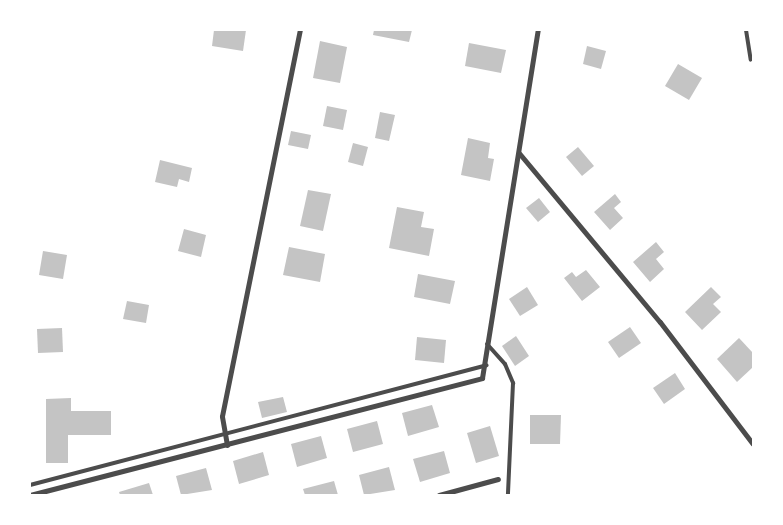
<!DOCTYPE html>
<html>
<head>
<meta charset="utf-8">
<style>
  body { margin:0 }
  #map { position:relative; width:783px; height:525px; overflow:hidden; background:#fff; font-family:Literata,serif }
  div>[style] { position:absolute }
  .building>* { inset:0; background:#c4c4c4 }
  .service>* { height:4px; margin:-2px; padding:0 2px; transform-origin:2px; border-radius:2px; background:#4c4c4c }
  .minor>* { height:5px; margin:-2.5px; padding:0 2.5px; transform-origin:2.5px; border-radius:2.5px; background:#4c4c4c }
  span { translate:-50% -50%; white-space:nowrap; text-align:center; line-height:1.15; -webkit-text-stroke:5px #fff; paint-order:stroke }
  .frame { position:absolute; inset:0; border:31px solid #fff; pointer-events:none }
</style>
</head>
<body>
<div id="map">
  <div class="building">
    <i style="clip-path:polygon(214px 30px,246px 30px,243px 51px,212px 46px)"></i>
    <i style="clip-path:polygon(374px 30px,412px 30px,409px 42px,373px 35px)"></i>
    <i style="clip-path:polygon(320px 41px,347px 47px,340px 83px,313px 78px)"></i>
    <i style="clip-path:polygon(469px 43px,506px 50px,501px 73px,465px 66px)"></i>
    <i style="clip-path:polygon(587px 46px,606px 51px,601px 69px,583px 64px)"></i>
    <i style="clip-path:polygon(678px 64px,702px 78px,689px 100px,665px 86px)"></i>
    <i style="clip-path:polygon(327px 106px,347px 110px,343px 130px,323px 126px)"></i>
    <i style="clip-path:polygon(380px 112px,395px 115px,389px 141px,375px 138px)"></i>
    <i style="clip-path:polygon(291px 131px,311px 135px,308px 149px,288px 145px)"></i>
    <i style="clip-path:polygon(468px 138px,490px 143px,488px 158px,494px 159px,490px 181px,461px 175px)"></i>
    <i style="clip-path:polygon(353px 143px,368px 147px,363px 166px,348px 162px)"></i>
    <i style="clip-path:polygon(578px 147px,594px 166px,582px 176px,566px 157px)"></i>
    <i style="clip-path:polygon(160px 160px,192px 168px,189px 182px,179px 179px,177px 187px,155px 182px)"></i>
    <i style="clip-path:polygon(308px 190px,331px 194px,323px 231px,300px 226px)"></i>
    <i style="clip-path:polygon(615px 194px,621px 202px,614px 208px,623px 218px,610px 230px,594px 212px)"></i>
    <i style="clip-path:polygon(539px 198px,550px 212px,538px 222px,526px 208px)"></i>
    <i style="clip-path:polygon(397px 207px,424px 212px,421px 227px,434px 229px,429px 256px,389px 248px)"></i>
    <i style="clip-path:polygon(184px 229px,206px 235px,201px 257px,178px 251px)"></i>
    <i style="clip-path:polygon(656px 242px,664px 252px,656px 259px,664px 269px,650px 282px,633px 262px)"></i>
    <i style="clip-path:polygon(289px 247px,325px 254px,320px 282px,283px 275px)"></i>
    <i style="clip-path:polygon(43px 251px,67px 255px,63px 279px,39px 275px)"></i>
    <i style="clip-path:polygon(586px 270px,600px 287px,582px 301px,564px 278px,572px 272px,576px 277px)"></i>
    <i style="clip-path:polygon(418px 274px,455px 281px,450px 304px,414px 297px)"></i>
    <i style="clip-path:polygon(527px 287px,538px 305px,520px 316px,509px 299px)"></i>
    <i style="clip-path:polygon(711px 287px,721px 297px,713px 304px,721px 312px,702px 330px,685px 312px)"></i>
    <i style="clip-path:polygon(127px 301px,149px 305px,146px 323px,123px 319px)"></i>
    <i style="clip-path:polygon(630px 327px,641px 343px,619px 358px,608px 342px)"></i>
    <i style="clip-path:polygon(62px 328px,63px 352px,38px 353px,37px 329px)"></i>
    <i style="clip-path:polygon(516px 336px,529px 356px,515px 366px,502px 346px)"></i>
    <i style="clip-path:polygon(417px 337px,446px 340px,444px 363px,415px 360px)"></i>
    <i style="clip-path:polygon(739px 338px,753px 353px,753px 367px,737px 382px,717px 359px)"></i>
    <i style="clip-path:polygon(675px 373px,685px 389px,664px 404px,653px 388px)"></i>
    <i style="clip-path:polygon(283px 397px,287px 412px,262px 418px,258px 402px)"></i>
    <i style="clip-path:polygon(71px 398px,71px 411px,111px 411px,111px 435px,68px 435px,68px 463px,46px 463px,46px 399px)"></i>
    <i style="clip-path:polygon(432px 405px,439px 427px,408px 436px,402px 413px)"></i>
    <i style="clip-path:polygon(530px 415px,561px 415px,560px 444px,530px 444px)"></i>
    <i style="clip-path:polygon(377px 421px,383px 444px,353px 452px,347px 429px)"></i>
    <i style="clip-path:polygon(490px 426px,499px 456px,476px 463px,467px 433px)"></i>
    <i style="clip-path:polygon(321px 436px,327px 458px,297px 467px,291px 444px)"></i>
    <i style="clip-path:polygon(444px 451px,450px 473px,420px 482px,413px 459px)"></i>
    <i style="clip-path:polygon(263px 452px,269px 475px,239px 484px,233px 461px)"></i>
    <i style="clip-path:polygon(389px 467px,395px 490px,364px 495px,359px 475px)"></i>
    <i style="clip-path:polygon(206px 468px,212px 490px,181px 495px,176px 476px)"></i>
    <i style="clip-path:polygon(334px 481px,338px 495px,305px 495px,303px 489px)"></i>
    <i style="clip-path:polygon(149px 483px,153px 495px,120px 495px,119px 492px)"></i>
  </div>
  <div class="service">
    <i style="left:746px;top:30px;width:30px;rotate:81deg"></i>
    <i style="left:487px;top:344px;width:27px;rotate:48deg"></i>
    <i style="left:505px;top:364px;width:21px;rotate:67deg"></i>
    <i style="left:513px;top:383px;width:112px;rotate:92.6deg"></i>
    <i style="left:30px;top:485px;width:472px;rotate:-14.7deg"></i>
  </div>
  <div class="minor">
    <i style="left:519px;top:153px;width:220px;rotate:50.2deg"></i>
    <i style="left:660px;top:322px;width:153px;rotate:52.7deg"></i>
    <i style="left:227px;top:445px;width:29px;rotate:-100deg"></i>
    <i style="left:222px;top:416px;width:394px;rotate:-78.6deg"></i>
    <i style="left:30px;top:495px;width:467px;rotate:-14.5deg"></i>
    <i style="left:482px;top:378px;width:352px;rotate:-80.9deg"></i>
    <i style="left:439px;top:495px;width:61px;rotate:-15.2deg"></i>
  </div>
  <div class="frame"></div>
</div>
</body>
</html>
